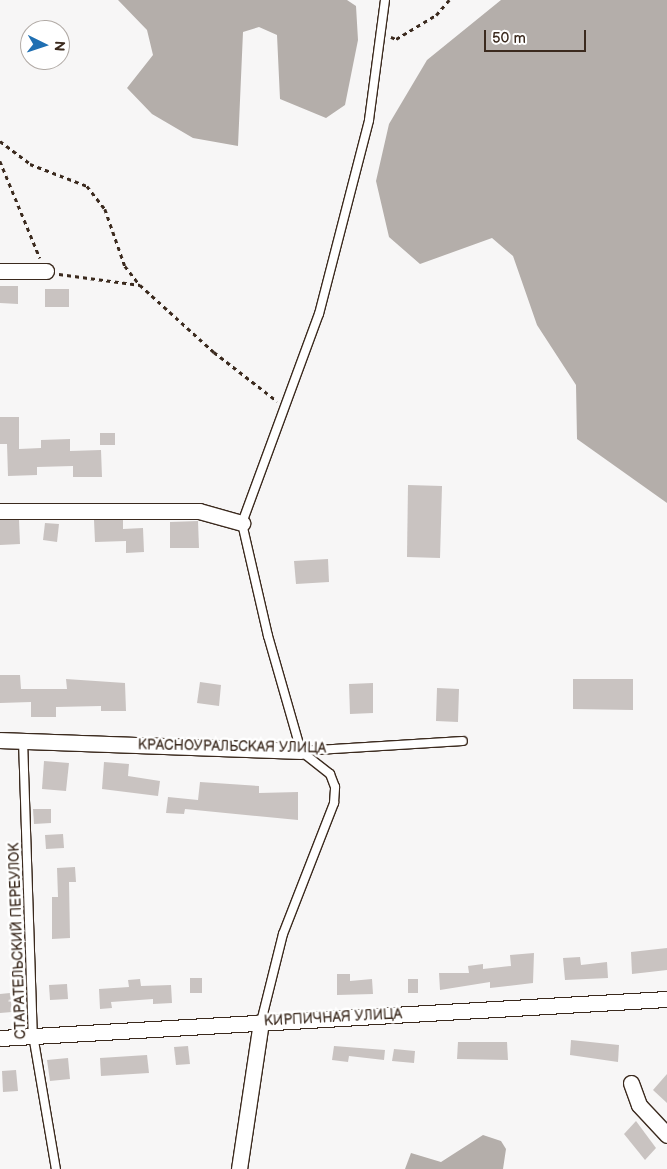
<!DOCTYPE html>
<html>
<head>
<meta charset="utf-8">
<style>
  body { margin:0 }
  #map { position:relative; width:667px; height:1169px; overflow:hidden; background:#f7f6f6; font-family:"Balsamiq Sans",sans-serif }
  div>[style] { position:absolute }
  .water>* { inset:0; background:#b4aeaa }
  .building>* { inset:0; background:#c9c3c1 }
  .path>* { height:2.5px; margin-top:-1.25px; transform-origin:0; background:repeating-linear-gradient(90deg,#3b2a1e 0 4px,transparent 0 8px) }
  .roads { filter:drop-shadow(1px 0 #3b2a1e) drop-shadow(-1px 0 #3b2a1e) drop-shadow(0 1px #3b2a1e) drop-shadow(0 -1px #3b2a1e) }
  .lane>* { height:8px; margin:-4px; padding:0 4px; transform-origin:4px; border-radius:4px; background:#fff }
  .street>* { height:15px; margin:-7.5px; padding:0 7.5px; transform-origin:7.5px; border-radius:7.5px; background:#fff }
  span { translate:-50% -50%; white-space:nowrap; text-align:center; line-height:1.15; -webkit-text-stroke:5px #fff; paint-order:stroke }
  .street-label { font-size:14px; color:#3b2a1e }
  .north { position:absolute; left:20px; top:20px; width:50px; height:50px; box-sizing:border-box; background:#fff; border:1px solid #b1aaa5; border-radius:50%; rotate:94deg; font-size:14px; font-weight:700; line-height:20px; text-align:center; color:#3b2a1e }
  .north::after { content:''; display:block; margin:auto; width:18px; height:22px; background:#1f6fb2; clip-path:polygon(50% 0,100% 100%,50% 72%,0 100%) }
  .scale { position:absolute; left:484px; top:30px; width:102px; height:22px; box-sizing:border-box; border:2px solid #3b2a1e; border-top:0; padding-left:6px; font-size:15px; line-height:18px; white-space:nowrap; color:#3b2a1e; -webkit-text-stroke:4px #fff; paint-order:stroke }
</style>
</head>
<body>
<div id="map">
  <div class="water">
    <i style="clip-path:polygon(118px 0,347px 0,356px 6px,358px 40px,345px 105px,326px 118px,280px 99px,277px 35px,259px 27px,243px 32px,238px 146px,193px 138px,152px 114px,127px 88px,153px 55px,147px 30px)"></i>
    <i style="clip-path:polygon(501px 0,667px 0,667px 503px,577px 439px,576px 385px,537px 325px,513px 256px,492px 238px,420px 264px,389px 237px,376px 181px,389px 124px,427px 60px)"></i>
    <i style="clip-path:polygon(483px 1135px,501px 1141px,506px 1149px,503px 1169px,405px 1169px,411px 1153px,441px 1162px)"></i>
  </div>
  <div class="building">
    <i style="clip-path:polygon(0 286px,18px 286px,18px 304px,0 303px)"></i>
    <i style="clip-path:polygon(45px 289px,69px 289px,69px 307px,45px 307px)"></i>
    <i style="clip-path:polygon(0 417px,19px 417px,19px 449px,41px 448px,41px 440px,70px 439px,70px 451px,101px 450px,102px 477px,73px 477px,73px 466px,37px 467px,37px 475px,8px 476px,7px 444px,0 444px)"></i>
    <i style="clip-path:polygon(100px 433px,115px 433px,115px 445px,100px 445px)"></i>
    <i style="clip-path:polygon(408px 485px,442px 486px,440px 558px,407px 557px)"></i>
    <i style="clip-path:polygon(0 520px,19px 520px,20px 544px,0 545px)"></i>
    <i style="clip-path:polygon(94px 520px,123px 520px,123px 529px,143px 528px,144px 552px,126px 553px,126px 541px,95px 542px)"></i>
    <i style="clip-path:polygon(198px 521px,199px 548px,170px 548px,170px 522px)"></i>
    <i style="clip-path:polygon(45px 523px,59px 524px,57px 542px,43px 540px)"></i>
    <i style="clip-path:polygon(328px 559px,329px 582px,296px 584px,294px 561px)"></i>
    <i style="clip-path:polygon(0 675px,20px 675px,21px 689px,67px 689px,66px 679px,125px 683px,126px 711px,101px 711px,101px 706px,56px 707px,56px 717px,31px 717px,31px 702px,0 703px)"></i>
    <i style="clip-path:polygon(573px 679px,633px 679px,633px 710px,573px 709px)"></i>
    <i style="clip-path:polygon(200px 682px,221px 685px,219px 706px,197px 703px)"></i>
    <i style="clip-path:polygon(373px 683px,373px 713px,350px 714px,349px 684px)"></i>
    <i style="clip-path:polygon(437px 688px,459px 689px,458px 722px,436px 721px)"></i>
    <i style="clip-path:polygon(44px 761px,69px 763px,66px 791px,42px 789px)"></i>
    <i style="clip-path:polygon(104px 762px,129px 764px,128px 776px,160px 781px,158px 796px,102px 789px)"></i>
    <i style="clip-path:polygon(200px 782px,259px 786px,259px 793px,298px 792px,298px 820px,185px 809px,184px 814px,166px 813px,168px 797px,198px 800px)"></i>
    <i style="clip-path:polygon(33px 809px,51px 809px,51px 823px,34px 824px)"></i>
    <i style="clip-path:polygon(63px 834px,64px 848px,46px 849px,45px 835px)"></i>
    <i style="clip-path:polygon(75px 867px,76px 882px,69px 882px,70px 938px,52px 939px,52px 897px,58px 897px,57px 868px)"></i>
    <i style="clip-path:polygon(667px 948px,667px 970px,632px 974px,631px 952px)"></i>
    <i style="clip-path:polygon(534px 953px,533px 983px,490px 988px,490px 982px,440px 990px,439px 973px,469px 973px,468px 966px,483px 964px,483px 969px,511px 966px,510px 955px)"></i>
    <i style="clip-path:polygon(580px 957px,581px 965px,607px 962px,608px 978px,565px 980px,563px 958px)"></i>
    <i style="clip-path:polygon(337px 974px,350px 974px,350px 981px,372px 979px,373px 994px,337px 995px)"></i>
    <i style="clip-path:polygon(190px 978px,202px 978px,202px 993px,190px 993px)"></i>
    <i style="clip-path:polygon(140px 979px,141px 986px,171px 985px,172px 1003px,153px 1004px,153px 999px,111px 1002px,112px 1008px,100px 1009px,99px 989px,129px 987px,128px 980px)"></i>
    <i style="clip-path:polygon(408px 979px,418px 979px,418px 993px,408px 993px)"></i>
    <i style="clip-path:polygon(67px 984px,68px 999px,50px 1000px,49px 985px)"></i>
    <i style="clip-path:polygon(10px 993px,12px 1012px,0 1013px,0 994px)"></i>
    <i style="clip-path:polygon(571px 1040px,619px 1045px,618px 1062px,570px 1055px)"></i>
    <i style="clip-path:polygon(458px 1042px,507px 1042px,508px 1060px,457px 1059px)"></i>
    <i style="clip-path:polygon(188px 1046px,190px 1064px,176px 1065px,174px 1047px)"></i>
    <i style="clip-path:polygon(334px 1046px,385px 1050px,384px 1060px,349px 1056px,348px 1062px,332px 1060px)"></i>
    <i style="clip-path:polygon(394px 1049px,415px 1051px,414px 1063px,392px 1061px)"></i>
    <i style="clip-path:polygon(147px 1055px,149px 1073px,101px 1076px,100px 1058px)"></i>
    <i style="clip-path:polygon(68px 1058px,70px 1079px,50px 1081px,47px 1060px)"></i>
    <i style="clip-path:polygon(16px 1070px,18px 1091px,3px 1092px,2px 1071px)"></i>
    <i style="clip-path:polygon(667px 1074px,667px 1103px,653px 1090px)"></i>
    <i style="clip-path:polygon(636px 1121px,656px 1148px,645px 1160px,624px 1134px)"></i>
  </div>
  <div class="path">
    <i style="left:391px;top:37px;width:5px;rotate:22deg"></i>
    <i style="left:396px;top:39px;width:47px;rotate:-31deg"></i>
    <i style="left:436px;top:15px;width:20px;rotate:-49deg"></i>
    <i style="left:0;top:141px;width:38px;rotate:37deg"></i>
    <i style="left:30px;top:164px;width:61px;rotate:21.1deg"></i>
    <i style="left:87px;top:186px;width:29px;rotate:52deg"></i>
    <i style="left:105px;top:209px;width:60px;rotate:70.7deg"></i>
    <i style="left:125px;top:266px;width:24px;rotate:52deg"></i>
    <i style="left:0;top:161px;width:105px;rotate:67.6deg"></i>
    <i style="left:59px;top:274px;width:82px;rotate:7.7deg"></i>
    <i style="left:140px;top:285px;width:100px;rotate:42.2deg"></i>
    <i style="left:214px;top:352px;width:80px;rotate:37.9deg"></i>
  </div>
  <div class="roads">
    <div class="lane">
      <i style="left:23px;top:740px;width:295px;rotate:88.1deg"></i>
      <i style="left:33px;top:1035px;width:136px;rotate:80.3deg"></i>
      <i style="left:301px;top:751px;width:162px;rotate:-3.5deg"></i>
      <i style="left:261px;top:1022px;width:91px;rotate:-76deg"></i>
      <i style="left:283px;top:934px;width:141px;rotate:-68.7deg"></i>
      <i style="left:334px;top:803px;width:16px;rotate:-86deg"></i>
      <i style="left:335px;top:787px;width:14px;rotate:-111deg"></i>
      <i style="left:330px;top:774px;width:37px;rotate:-142deg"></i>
      <i style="left:301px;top:751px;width:120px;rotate:-106deg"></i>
      <i style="left:268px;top:636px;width:116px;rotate:-103deg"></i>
      <i style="left:242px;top:523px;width:223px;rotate:-69.8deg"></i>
      <i style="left:319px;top:314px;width:200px;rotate:-75.5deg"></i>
      <i style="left:369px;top:120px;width:121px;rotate:-82.4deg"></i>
    </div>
    <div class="street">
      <i style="left:0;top:271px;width:46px"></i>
      <i style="left:0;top:511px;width:199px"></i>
      <i style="left:199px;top:511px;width:45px;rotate:15.6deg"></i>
      <i style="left:0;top:740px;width:301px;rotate:2.1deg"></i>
      <i style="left:0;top:1038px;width:668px;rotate:-3.35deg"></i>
      <i style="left:631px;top:1083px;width:23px;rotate:70deg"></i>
      <i style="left:639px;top:1105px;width:41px;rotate:47deg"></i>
      <i style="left:239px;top:1169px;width:149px;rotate:-81.5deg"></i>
    </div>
  </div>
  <div class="street-label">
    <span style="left:232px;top:747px;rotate:1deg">КРАСНОУРАЛЬСКАЯ УЛИЦА</span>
    <span style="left:18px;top:941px;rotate:-92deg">СТАРАТЕЛЬСКИЙ ПЕРЕУЛОК</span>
    <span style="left:333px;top:1018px;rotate:-3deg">КИРПИЧНАЯ УЛИЦА</span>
  </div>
  <div class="north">N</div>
  <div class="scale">50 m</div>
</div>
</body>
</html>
